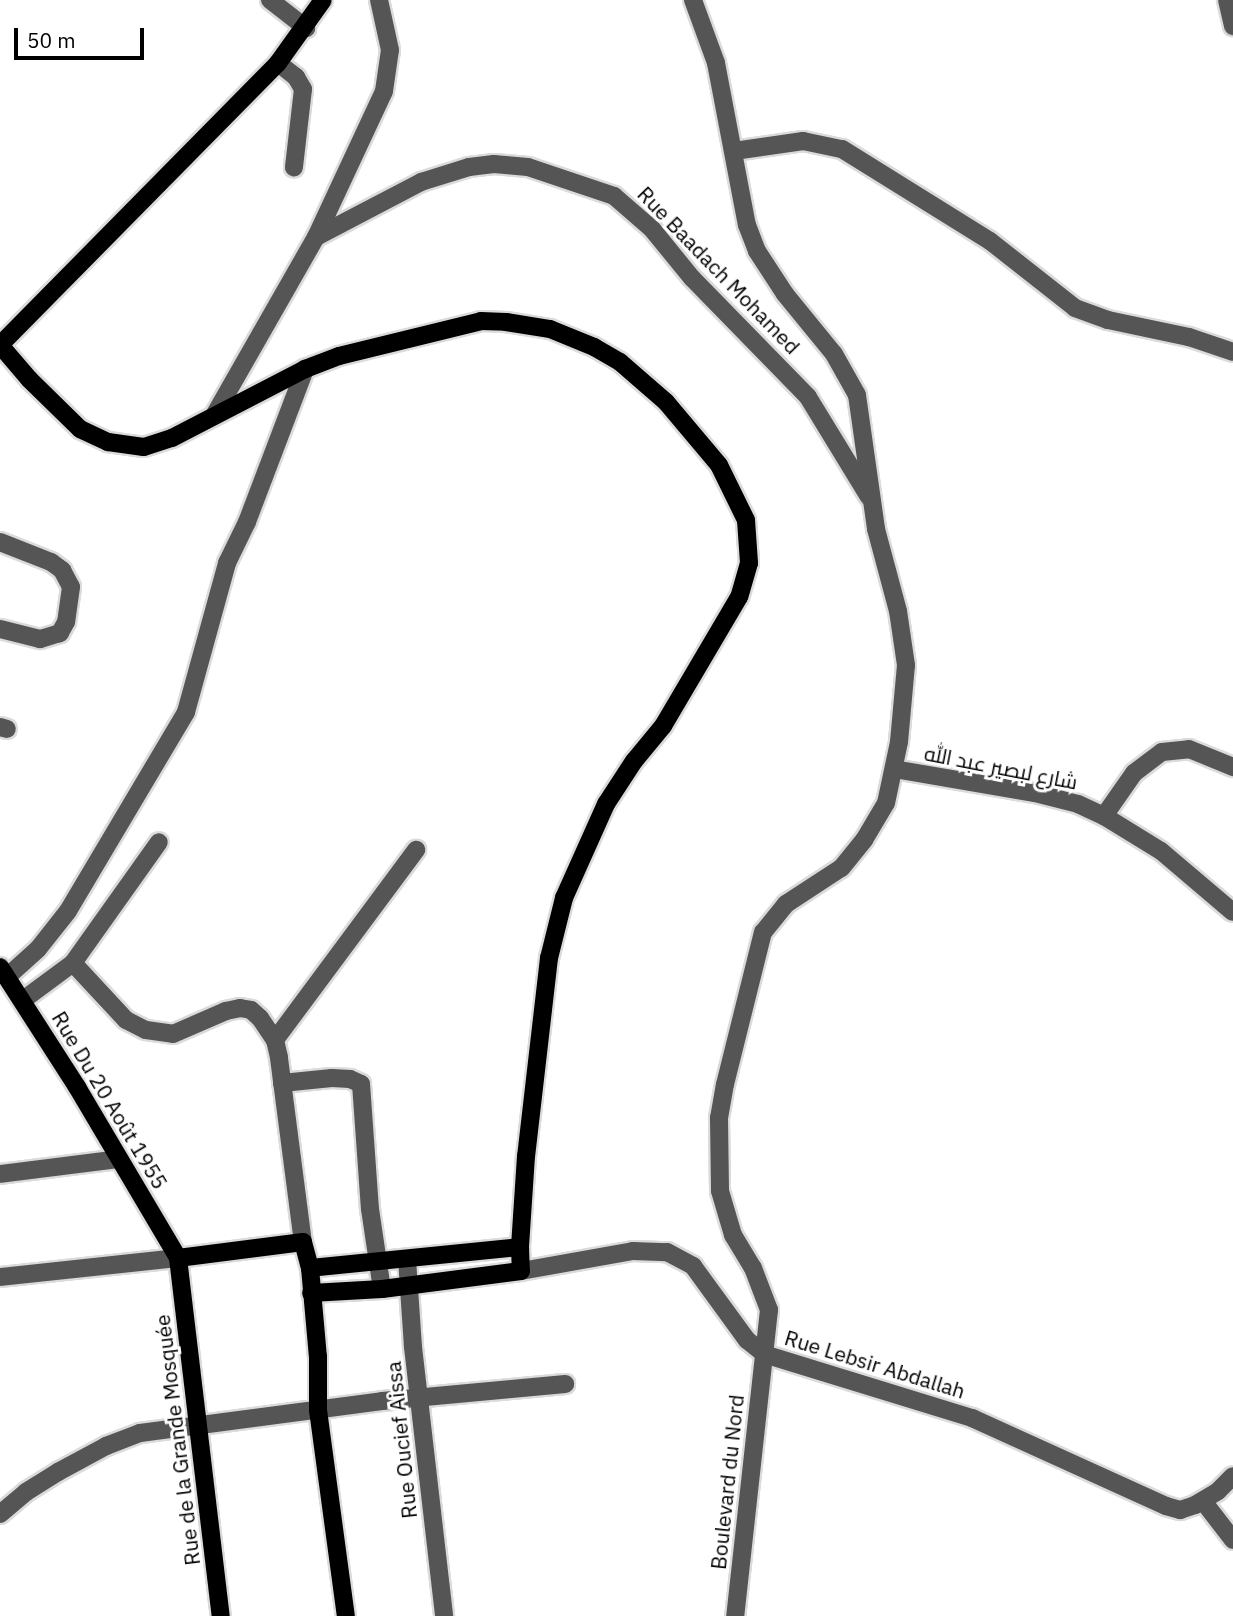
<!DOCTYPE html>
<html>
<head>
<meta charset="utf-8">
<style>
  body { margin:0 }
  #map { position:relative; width:1233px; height:1616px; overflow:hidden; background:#fff; font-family:"IBM Plex Sans",Cairo,sans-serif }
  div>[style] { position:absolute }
  .roads { filter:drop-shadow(2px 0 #dbdbdb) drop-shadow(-2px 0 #dbdbdb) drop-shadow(0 2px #dbdbdb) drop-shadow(0 -2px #dbdbdb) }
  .minor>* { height:18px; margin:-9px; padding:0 9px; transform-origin:9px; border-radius:9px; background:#555 }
  .major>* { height:18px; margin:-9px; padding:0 9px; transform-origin:9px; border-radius:9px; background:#000 }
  span { translate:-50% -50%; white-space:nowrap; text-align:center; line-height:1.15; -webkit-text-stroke:6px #fff; paint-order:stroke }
  .street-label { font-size:21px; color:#000 }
  .scale { position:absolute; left:14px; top:28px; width:130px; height:32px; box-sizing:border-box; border:4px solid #000; border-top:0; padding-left:9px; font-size:21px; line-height:24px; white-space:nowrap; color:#000; -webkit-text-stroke:5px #fff; paint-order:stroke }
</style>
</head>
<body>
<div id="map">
  <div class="roads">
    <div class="minor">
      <i style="left:270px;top:0;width:46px;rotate:37.9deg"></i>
      <i style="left:693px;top:0;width:67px;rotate:69.9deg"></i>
      <i style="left:716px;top:63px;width:165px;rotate:79.2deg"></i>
      <i style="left:747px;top:225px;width:28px;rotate:69deg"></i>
      <i style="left:757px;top:251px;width:51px;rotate:56.9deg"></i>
      <i style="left:785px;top:294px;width:77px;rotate:50.8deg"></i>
      <i style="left:834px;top:354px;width:47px;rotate:60.7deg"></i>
      <i style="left:857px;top:395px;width:135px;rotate:81.9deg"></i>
      <i style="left:876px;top:529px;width:85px;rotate:75deg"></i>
      <i style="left:898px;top:611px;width:55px;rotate:81.6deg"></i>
      <i style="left:906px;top:665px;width:77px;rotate:95.2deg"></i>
      <i style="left:899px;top:742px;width:62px;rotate:102deg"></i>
      <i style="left:886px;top:803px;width:43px;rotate:120.7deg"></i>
      <i style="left:864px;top:840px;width:36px;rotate:129deg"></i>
      <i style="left:841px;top:868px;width:66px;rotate:146.8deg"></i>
      <i style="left:786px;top:904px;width:36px;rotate:129deg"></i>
      <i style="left:763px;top:932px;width:157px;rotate:104deg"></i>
      <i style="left:725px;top:1084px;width:35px;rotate:100deg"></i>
      <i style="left:719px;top:1118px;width:73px;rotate:89.2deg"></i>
      <i style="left:720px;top:1191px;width:46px;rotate:73.5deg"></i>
      <i style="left:733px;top:1235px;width:39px;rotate:59deg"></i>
      <i style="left:753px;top:1268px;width:45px;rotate:69.1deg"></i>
      <i style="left:769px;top:1310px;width:308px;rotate:96.3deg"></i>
      <i style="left:1227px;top:0;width:27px;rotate:77deg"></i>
      <i style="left:278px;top:63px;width:23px;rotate:38deg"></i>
      <i style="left:296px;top:77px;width:14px;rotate:60deg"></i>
      <i style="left:303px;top:89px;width:79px;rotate:96.6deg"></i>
      <i style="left:734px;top:151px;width:70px;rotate:-8.2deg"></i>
      <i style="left:803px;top:141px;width:40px;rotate:12deg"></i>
      <i style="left:842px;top:149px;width:174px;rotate:31.9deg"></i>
      <i style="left:990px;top:241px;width:108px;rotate:38.2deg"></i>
      <i style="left:1075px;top:308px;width:35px;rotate:20deg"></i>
      <i style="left:1108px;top:320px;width:83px;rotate:11.9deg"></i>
      <i style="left:1189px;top:337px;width:46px;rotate:18.8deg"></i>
      <i style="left:316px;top:237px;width:119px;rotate:-27.6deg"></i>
      <i style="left:421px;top:182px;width:50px;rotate:-17.4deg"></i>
      <i style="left:469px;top:167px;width:25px;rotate:-7deg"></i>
      <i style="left:494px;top:164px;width:34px;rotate:5deg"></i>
      <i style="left:528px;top:167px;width:91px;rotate:18.6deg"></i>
      <i style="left:614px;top:196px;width:50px;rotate:41deg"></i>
      <i style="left:652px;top:229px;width:63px;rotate:50.8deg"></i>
      <i style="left:692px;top:278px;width:166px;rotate:45.7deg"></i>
      <i style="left:808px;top:397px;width:117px;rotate:58.6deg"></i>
      <i style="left:215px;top:414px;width:204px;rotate:-60.3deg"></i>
      <i style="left:316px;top:237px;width:161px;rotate:-65deg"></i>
      <i style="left:384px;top:91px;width:41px;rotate:-81.7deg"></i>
      <i style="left:390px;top:50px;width:51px;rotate:-102.4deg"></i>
      <i style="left:0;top:542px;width:55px;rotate:21.4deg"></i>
      <i style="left:51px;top:562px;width:14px;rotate:36deg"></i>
      <i style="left:62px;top:570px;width:19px;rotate:62deg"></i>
      <i style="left:71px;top:587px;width:35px;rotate:98deg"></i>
      <i style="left:66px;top:622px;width:13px;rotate:119deg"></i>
      <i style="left:60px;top:633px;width:21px;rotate:163deg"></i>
      <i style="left:40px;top:639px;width:41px;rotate:-166deg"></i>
      <i style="left:0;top:727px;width:7px;rotate:16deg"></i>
      <i style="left:894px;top:769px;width:143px;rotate:9.7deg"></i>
      <i style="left:1035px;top:793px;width:44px;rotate:14.3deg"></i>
      <i style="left:1078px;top:804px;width:29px;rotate:25deg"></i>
      <i style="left:1104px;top:816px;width:67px;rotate:31.6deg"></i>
      <i style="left:1161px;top:851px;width:94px;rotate:40.3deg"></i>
      <i style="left:1104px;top:816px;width:52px;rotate:-55.1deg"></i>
      <i style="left:1134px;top:773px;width:35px;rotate:-37deg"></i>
      <i style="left:1162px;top:752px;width:27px;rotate:-6deg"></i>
      <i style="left:1189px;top:749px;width:48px;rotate:22.2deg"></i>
      <i style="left:73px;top:963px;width:78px;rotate:47.1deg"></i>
      <i style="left:126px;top:1020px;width:22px;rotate:27deg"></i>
      <i style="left:146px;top:1030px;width:27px;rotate:8deg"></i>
      <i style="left:173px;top:1034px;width:58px;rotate:-23.5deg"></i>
      <i style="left:226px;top:1011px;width:14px;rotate:-12deg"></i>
      <i style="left:240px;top:1008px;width:11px;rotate:10deg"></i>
      <i style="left:251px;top:1010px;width:12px;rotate:42deg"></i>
      <i style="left:260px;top:1018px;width:27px;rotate:56deg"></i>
      <i style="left:275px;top:1040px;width:18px;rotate:77deg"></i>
      <i style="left:279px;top:1058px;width:186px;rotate:82.6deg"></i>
      <i style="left:8px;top:976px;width:40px;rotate:-42deg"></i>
      <i style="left:38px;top:949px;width:48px;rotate:-51.7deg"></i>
      <i style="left:68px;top:911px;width:231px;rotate:-59.3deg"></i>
      <i style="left:186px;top:712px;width:155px;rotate:-74.6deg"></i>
      <i style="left:227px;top:563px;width:46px;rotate:-64deg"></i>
      <i style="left:247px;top:522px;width:164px;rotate:-69.2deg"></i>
      <i style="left:23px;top:1000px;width:62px;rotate:-36.5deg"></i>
      <i style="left:73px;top:963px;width:148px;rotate:-54.6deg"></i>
      <i style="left:275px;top:1040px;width:237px;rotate:-53.4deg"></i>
      <i style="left:282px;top:1083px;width:50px;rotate:-5.7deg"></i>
      <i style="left:332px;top:1078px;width:18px;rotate:3deg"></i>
      <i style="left:350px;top:1079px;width:12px;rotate:24deg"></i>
      <i style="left:361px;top:1084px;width:125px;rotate:85.9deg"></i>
      <i style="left:370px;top:1209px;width:81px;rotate:81.5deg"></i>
      <i style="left:0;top:1174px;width:120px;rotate:-7.2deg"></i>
      <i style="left:407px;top:1259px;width:88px;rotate:86.1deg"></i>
      <i style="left:413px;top:1347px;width:271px;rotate:83.4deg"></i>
      <i style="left:521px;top:1271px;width:114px;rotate:-10.1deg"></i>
      <i style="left:633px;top:1251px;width:34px;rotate:2deg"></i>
      <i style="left:667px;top:1252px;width:30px;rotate:28deg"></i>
      <i style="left:693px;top:1266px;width:92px;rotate:53.9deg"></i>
      <i style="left:747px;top:1340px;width:22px;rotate:39deg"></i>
      <i style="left:764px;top:1354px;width:218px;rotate:17.1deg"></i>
      <i style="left:972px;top:1418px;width:213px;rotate:24.4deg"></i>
      <i style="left:1166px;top:1506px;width:15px;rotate:16deg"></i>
      <i style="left:1180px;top:1510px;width:16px;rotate:-18deg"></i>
      <i style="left:1195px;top:1505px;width:27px;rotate:-31deg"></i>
      <i style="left:1218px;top:1491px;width:21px;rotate:-45deg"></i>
      <i style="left:0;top:1277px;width:179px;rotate:-6.1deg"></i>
      <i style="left:1203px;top:1501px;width:49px;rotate:52.4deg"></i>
      <i style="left:0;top:1514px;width:34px;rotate:-40deg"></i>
      <i style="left:26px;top:1492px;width:38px;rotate:-32deg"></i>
      <i style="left:58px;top:1472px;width:55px;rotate:-28.4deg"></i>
      <i style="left:106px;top:1446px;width:36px;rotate:-21deg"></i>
      <i style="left:140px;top:1433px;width:244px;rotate:-7.5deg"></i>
      <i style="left:382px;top:1401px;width:184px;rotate:-5.3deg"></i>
    </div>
    <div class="major">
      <i style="left:0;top:345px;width:45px;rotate:49.5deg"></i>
      <i style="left:29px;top:379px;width:71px;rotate:44.4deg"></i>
      <i style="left:80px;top:429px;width:31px;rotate:25deg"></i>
      <i style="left:108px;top:442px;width:36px;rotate:8deg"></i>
      <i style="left:144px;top:447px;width:29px;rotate:-18deg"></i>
      <i style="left:172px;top:438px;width:150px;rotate:-27.4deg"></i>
      <i style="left:305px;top:369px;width:36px;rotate:-21deg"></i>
      <i style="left:339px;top:356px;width:146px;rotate:-13.8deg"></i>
      <i style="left:481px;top:321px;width:25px;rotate:2deg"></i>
      <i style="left:506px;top:322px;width:45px;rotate:9deg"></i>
      <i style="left:550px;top:329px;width:48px;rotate:22.2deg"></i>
      <i style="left:594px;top:347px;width:30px;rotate:30deg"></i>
      <i style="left:620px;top:362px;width:61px;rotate:41deg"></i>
      <i style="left:666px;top:402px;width:82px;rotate:49.9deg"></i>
      <i style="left:719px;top:465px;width:61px;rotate:63.9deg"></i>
      <i style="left:746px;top:520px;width:43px;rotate:86deg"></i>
      <i style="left:749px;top:563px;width:35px;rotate:106deg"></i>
      <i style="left:739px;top:597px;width:150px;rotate:120.5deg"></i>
      <i style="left:663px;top:726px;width:45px;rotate:129.6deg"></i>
      <i style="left:634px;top:761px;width:51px;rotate:123.1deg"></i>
      <i style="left:606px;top:804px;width:103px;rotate:114.1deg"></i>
      <i style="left:564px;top:898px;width:62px;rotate:104deg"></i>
      <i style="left:549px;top:958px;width:199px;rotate:96.6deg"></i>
      <i style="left:526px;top:1156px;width:91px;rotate:93.8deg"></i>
      <i style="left:520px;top:1247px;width:24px;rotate:88deg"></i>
      <i style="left:521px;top:1271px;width:140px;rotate:172.6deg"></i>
      <i style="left:382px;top:1289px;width:71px;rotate:176.8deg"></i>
      <i style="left:0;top:345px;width:396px;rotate:-45.4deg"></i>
      <i style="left:278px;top:63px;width:77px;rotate:-54.5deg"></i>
      <i style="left:0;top:967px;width:143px;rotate:57.3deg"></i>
      <i style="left:77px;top:1087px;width:199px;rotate:59.4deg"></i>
      <i style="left:178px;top:1258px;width:361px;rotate:83.2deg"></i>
      <i style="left:178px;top:1258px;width:126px;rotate:-7.3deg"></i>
      <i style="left:303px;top:1242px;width:27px;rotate:75deg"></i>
      <i style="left:310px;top:1268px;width:89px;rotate:84.9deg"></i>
      <i style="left:318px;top:1357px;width:53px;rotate:90deg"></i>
      <i style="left:318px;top:1410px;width:208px;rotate:82.3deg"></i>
      <i style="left:310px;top:1268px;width:211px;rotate:-5.7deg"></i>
    </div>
  </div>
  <div class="street-label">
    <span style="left:719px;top:270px;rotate:46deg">Rue Baadach Mohamed</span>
    <span style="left:1001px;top:767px;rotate:11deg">شارع لبصير عبد الله</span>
    <span style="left:110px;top:1100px;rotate:59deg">Rue Du 20 Août 1955</span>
    <span style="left:875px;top:1364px;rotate:17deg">Rue Lebsir Abdallah</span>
    <span style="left:177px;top:1440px;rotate:-97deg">Rue de la Grande Mosquée</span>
    <span style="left:401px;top:1440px;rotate:-96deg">Rue Oucief Aissa</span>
    <span style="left:727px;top:1482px;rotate:-84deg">Boulevard du Nord</span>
  </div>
  <div class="scale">50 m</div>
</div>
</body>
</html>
